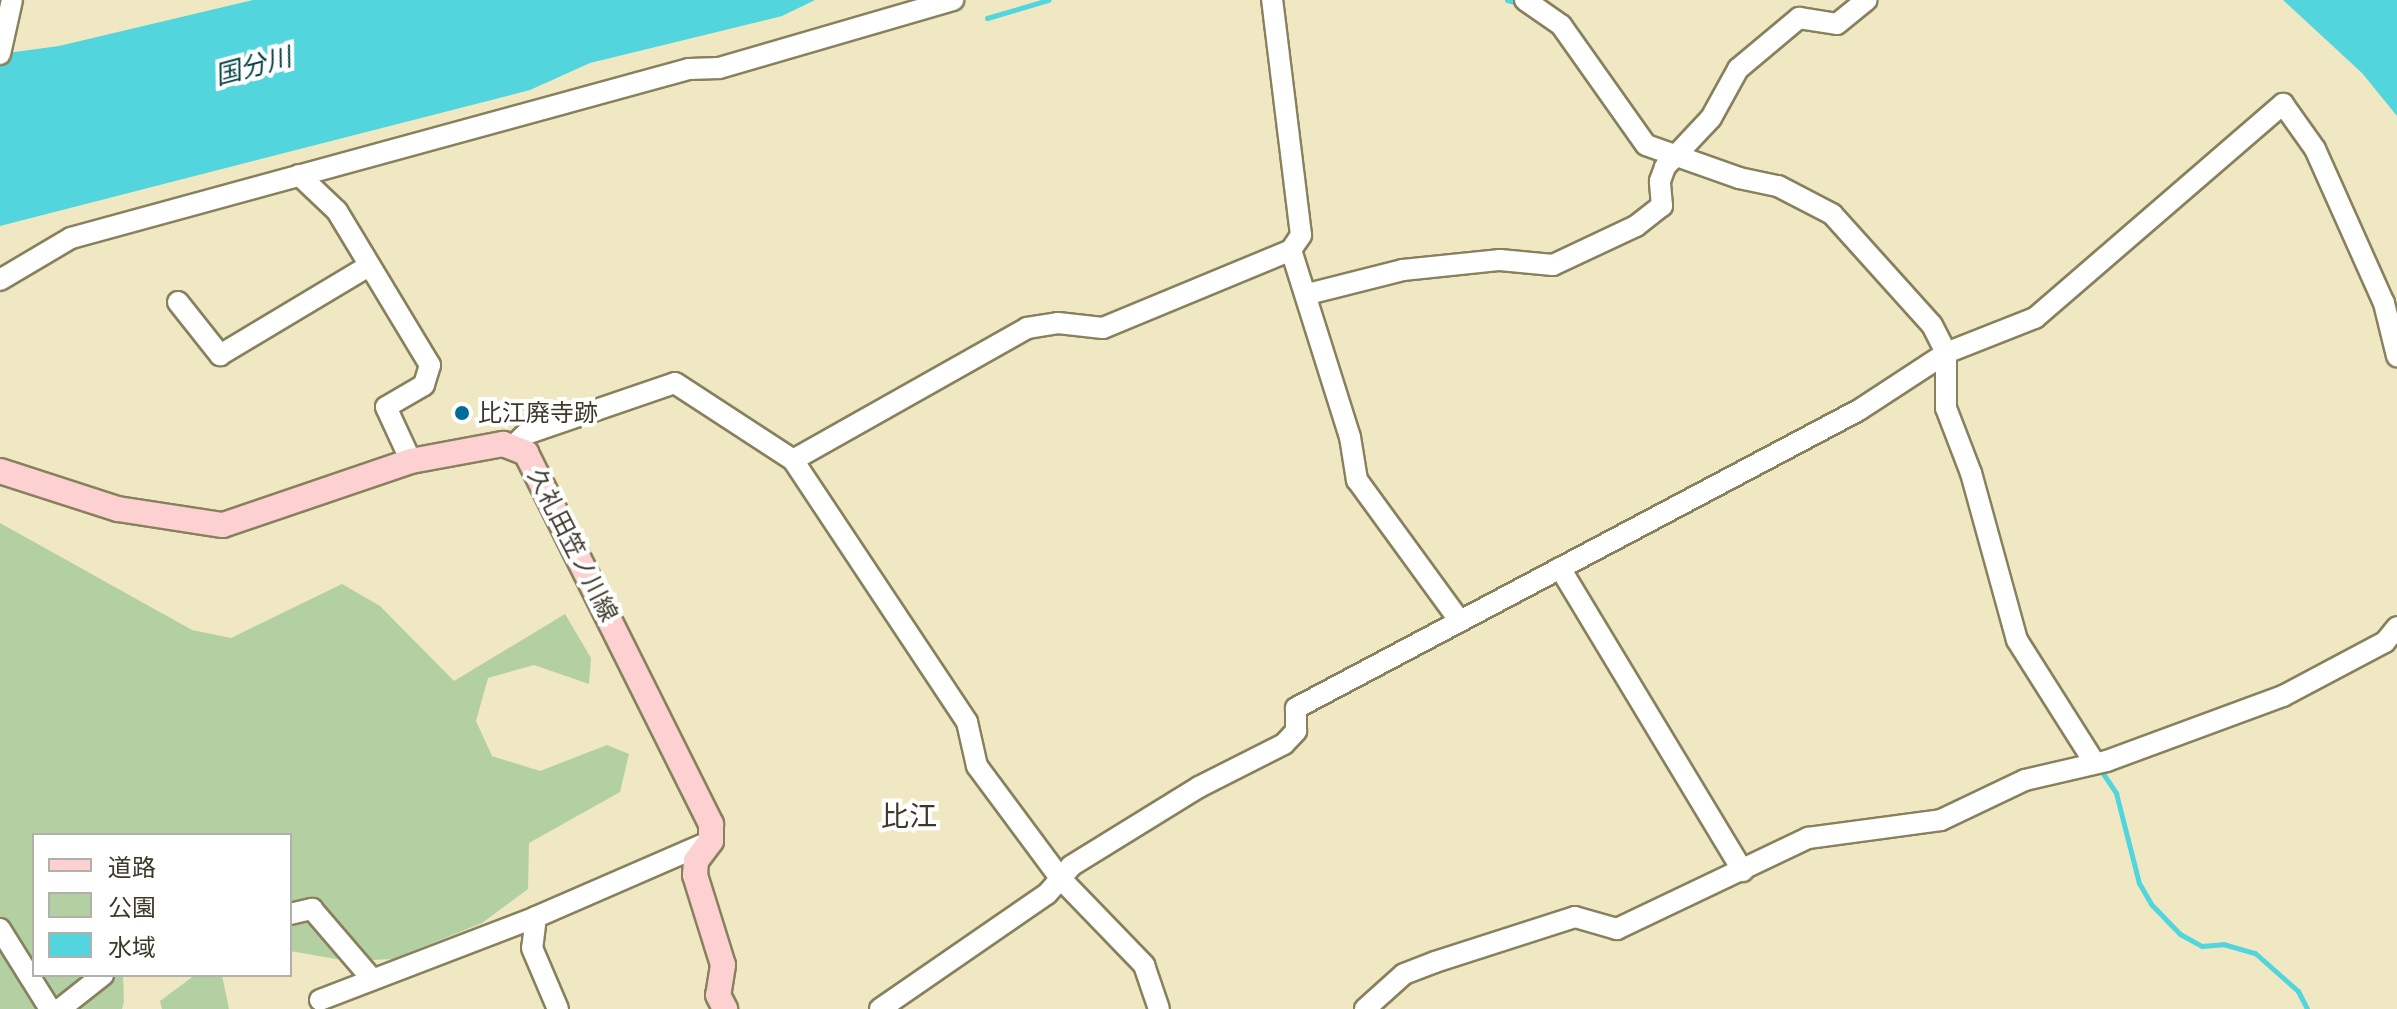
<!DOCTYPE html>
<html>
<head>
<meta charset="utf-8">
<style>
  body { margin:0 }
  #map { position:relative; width:2397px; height:1009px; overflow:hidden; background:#efe8c3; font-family:"PT Sans","Noto Sans JP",sans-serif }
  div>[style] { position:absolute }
  .green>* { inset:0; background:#b3d0a2 }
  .water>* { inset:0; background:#52d5dc }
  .stream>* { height:5px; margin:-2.5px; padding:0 2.5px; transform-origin:2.5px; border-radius:2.5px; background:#52d5dc }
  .roads { filter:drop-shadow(2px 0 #87815e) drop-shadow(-2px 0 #87815e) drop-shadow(0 2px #87815e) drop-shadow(0 -2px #87815e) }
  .minor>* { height:20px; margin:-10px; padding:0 10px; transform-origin:10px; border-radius:10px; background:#fff }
  .major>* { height:24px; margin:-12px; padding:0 12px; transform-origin:12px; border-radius:12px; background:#fdd0d1 }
  .dots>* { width:22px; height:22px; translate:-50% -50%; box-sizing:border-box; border:4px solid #fff; border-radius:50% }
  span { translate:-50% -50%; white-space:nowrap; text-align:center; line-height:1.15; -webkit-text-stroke:8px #fff; paint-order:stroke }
  .poi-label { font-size:24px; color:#3c392a }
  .left { translate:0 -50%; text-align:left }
  .street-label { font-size:24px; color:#3c392a }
  .water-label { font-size:26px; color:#044346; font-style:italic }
  .quarter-label { font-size:28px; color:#3c392a }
  .legend { position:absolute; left:32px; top:833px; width:260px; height:144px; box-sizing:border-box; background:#fff; border:2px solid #b1b0aa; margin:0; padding:10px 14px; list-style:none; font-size:24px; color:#3c392a }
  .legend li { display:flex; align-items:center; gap:16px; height:40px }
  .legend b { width:40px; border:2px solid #b1b0aa }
</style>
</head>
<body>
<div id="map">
  <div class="green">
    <i style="clip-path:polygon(0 523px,192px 630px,231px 638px,342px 584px,380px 606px,454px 681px,565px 614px,591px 658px,589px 684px,534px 665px,488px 678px,476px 721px,492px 756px,540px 771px,607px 745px,629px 754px,620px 792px,529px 843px,528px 889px,482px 923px,393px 959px,348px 961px,290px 951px,290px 835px,34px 835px,34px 975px,123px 975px,124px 1002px,122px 1009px,0 1009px)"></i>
    <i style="clip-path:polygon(195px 975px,222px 975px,229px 1009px,162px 1009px,160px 1001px)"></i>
  </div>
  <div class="water">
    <i style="clip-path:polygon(253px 0,815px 0,782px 16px,590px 63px,530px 90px,0 226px,0 54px,59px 46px)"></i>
    <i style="clip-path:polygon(2283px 0,2397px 0,2397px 116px,2362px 73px)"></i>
  </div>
  <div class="stream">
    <i style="left:1507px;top:0;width:16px;rotate:15deg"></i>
    <i style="left:987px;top:18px;width:64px;rotate:-16.4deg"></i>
    <i style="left:1973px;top:516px;width:89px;rotate:74.4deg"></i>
    <i style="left:2100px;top:769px;width:29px;rotate:56deg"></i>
    <i style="left:2116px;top:793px;width:93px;rotate:75.7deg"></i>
    <i style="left:2139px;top:883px;width:24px;rotate:60deg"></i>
    <i style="left:2151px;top:904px;width:42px;rotate:46deg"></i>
    <i style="left:2180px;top:934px;width:25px;rotate:29deg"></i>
    <i style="left:2202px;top:946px;width:21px;rotate:-5deg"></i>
    <i style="left:2223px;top:944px;width:33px;rotate:16deg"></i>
    <i style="left:2255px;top:953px;width:57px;rotate:41.5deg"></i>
    <i style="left:2298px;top:991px;width:20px;rotate:63deg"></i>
  </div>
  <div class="roads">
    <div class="minor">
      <i style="left:1525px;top:0;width:44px;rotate:34.8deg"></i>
      <i style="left:1561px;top:25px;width:147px;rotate:54.7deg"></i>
      <i style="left:1646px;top:145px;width:99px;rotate:19.5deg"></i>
      <i style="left:1739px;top:178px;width:40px;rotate:12deg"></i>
      <i style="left:1778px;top:186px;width:61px;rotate:27.4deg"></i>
      <i style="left:1832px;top:214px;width:149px;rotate:48deg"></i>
      <i style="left:1932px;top:325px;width:31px;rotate:63deg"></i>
      <i style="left:1946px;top:353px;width:55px;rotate:90deg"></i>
      <i style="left:1946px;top:408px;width:70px;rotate:69deg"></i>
      <i style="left:1971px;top:473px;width:173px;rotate:74.6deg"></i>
      <i style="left:2017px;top:640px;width:144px;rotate:57.7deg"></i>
      <i style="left:0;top:54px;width:55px;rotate:-77.5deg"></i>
      <i style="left:299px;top:175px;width:52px;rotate:43.5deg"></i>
      <i style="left:337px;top:211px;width:180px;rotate:58.9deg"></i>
      <i style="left:430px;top:365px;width:21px;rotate:107deg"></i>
      <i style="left:424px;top:385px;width:44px;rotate:149.9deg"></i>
      <i style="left:386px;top:407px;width:60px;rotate:65.2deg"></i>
      <i style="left:1291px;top:250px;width:196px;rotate:72.5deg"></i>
      <i style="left:1350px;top:437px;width:44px;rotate:80.8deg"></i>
      <i style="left:1357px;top:480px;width:173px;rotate:53.9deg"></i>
      <i style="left:0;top:280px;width:82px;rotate:-30.6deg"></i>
      <i style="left:71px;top:238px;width:641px;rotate:-15.29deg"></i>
      <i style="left:689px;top:69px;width:30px;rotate:-2deg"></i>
      <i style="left:719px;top:68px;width:244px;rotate:-16.2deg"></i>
      <i style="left:1308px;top:294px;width:98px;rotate:-14.2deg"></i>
      <i style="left:1403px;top:270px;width:98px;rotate:-5.9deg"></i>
      <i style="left:1500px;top:260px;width:53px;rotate:5.4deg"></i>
      <i style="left:1553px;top:265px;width:92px;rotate:-25.2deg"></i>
      <i style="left:1636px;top:226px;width:33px;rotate:-38deg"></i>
      <i style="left:1662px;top:206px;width:25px;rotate:-95deg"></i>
      <i style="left:1660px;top:181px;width:15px;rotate:-70deg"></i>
      <i style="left:1665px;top:167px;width:67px;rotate:-46.8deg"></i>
      <i style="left:1711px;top:118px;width:56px;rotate:-61.1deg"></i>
      <i style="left:1738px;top:69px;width:80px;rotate:-39.9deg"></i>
      <i style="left:1799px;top:18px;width:38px;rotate:9deg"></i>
      <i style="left:1837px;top:24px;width:38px;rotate:-39deg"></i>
      <i style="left:178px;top:302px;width:68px;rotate:51.6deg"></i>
      <i style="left:220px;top:355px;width:174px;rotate:-30.9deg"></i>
      <i style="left:514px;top:445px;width:16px;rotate:-43deg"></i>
      <i style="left:526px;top:434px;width:157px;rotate:-18.9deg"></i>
      <i style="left:675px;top:383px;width:141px;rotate:33.1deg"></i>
      <i style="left:793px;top:460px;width:315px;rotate:56.4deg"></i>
      <i style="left:967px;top:722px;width:45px;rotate:77.2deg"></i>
      <i style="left:977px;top:766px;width:141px;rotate:53.4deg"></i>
      <i style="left:1061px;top:879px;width:120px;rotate:46deg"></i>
      <i style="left:1144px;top:965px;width:46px;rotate:71.2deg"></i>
      <i style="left:793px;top:460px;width:269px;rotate:-29.4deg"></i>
      <i style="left:1027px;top:328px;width:31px;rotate:-9deg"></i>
      <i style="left:1058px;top:323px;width:45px;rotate:6.3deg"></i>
      <i style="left:1103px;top:328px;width:204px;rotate:-22.5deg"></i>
      <i style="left:1291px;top:250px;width:18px;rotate:-56deg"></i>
      <i style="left:1301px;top:235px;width:237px;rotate:-97deg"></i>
      <i style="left:1560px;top:568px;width:354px;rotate:58.9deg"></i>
      <i style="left:290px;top:914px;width:23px;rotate:-13deg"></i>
      <i style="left:312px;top:909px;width:92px;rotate:49.4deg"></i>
      <i style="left:536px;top:917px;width:31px;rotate:97deg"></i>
      <i style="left:532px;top:948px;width:66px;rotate:66.9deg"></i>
      <i style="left:0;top:929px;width:94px;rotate:58deg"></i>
      <i style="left:320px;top:1000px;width:231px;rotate:-21deg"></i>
      <i style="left:536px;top:917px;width:191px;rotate:-23.5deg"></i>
      <i style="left:60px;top:1009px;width:55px;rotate:-38.3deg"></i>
      <i style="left:880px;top:1009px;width:203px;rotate:-34.6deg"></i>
      <i style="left:1047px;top:894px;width:37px;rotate:-49deg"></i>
      <i style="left:1071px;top:866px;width:150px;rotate:-31.7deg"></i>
      <i style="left:1199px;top:787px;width:95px;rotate:-26.8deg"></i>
      <i style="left:1284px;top:744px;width:18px;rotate:-47deg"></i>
      <i style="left:1296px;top:731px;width:23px;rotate:-90deg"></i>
      <i style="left:1296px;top:708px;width:637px;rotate:-27.89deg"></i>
      <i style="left:1859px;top:410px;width:104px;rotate:-33.2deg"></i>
      <i style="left:1946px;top:353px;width:96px;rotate:-21.5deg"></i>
      <i style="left:2035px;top:318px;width:328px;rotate:-40.8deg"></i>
      <i style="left:2283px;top:104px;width:55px;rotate:54.6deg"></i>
      <i style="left:2315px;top:149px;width:169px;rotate:65.9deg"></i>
      <i style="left:2384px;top:303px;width:55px;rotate:76.2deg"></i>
      <i style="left:1365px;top:1009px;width:52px;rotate:-41.9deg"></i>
      <i style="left:1404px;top:974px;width:33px;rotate:-21deg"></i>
      <i style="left:1435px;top:962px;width:147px;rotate:-17.8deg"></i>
      <i style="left:1575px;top:917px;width:44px;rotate:15.9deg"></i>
      <i style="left:1617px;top:929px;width:212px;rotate:-25.5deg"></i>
      <i style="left:1808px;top:838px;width:134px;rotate:-7.7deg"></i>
      <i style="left:1941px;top:820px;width:93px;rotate:-25.5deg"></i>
      <i style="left:2025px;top:780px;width:84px;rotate:-13deg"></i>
      <i style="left:2107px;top:761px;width:188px;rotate:-20.3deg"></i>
      <i style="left:2283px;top:696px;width:115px;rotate:-27.9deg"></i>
      <i style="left:2385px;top:642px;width:19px;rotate:-51deg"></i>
    </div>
    <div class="major">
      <i style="left:0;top:471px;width:124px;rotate:17.9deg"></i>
      <i style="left:118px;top:509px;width:106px;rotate:8.7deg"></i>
      <i style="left:223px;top:525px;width:199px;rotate:-18.8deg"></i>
      <i style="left:411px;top:461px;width:94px;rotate:-10.5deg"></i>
      <i style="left:503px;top:444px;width:25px;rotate:21deg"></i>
      <i style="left:526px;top:453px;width:415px;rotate:63.5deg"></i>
      <i style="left:711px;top:824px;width:17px;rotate:90deg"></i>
      <i style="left:711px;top:841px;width:25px;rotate:127deg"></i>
      <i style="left:696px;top:861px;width:14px;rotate:94deg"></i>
      <i style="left:695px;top:875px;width:94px;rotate:72.7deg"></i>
      <i style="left:723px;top:965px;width:30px;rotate:99deg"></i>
      <i style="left:718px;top:995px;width:16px;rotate:63deg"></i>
    </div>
  </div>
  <div class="dots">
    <i style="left:462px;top:413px;background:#006c99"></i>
  </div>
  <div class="poi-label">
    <span class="left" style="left:478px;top:413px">比江廃寺跡</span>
  </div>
  <div class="street-label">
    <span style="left:573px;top:545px;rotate:63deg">久礼田笠ノ川線</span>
  </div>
  <div class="water-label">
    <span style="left:253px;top:66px;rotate:-15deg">国分川</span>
  </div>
  <div class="quarter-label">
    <span style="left:909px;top:816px">比江</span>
  </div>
  <ul class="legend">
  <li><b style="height:10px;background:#fdd0d1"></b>道路</li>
  <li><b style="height:22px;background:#b3d0a2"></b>公園</li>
  <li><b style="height:22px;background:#52d5dc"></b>水域</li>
  </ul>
</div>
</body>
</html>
